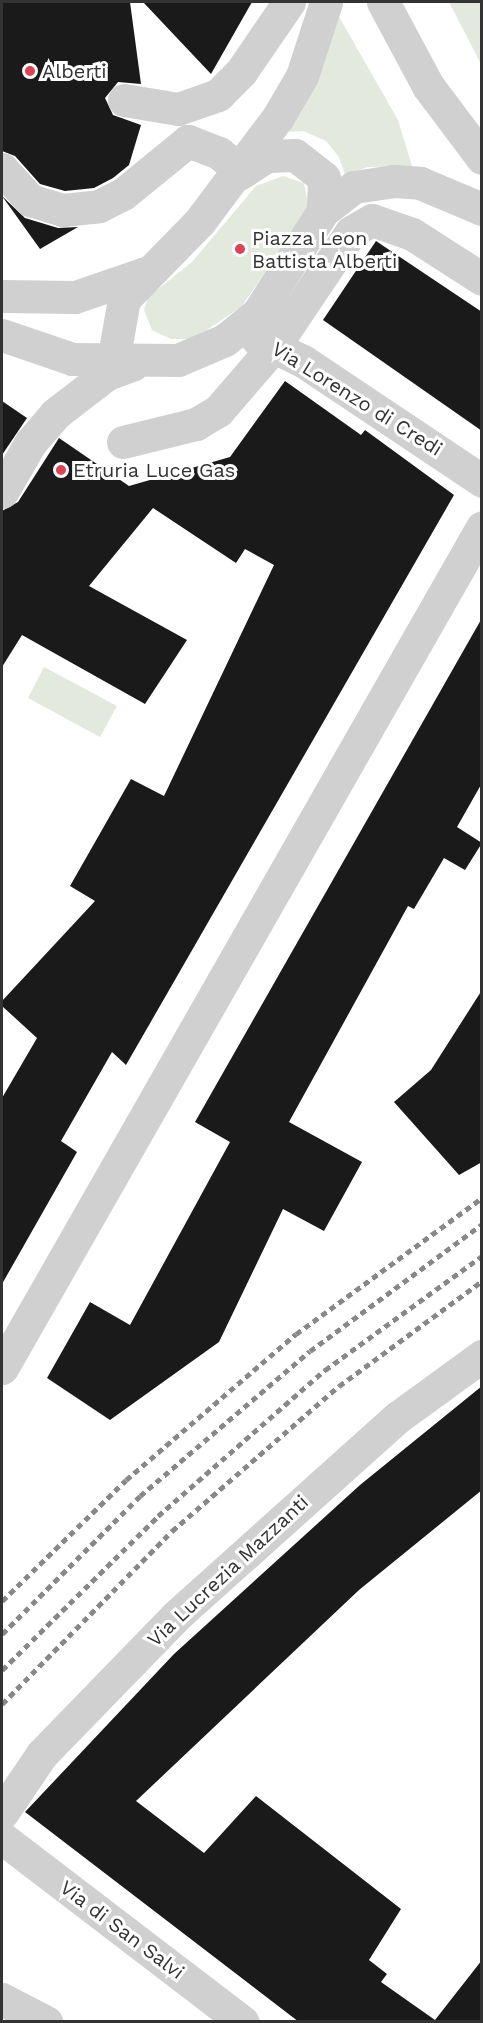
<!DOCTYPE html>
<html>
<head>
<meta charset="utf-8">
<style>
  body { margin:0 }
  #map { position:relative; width:483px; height:2023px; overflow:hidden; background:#fff; font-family:"Work Sans",sans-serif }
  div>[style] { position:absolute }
  .green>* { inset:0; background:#e3e9dd }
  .building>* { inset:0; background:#1a1a1a }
  .minor>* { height:33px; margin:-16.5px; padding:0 16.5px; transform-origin:16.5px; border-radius:16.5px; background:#d0d0d0 }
  .rail>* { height:4.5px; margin-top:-2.25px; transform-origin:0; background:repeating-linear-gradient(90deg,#888 0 6px,transparent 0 10.5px) }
  .dots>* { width:16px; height:16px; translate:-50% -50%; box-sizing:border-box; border:3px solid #fff; border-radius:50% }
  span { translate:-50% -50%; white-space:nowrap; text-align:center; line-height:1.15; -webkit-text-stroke:6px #fff; paint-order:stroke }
  .poi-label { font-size:20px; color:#333 }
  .left { translate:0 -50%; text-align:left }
  .street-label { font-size:20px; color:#333 }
  .frame { position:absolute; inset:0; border:3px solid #333; pointer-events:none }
</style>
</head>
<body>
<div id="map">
  <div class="green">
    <i style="clip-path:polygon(449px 2px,481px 2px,481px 64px)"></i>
    <i style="clip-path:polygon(338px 15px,398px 120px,412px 166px,368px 167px,345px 175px,339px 157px,326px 141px,303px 131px,289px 132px)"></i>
    <i style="clip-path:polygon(283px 176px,304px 183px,309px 208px,242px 306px,194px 339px,171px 339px,152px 330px,144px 310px,148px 297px,192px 262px,256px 186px)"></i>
    <i style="clip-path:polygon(44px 667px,117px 706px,100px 737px,28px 698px)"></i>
  </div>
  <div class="building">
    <i style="clip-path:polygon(2px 2px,130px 2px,141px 84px,118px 82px,105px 98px,113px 115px,141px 125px,129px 165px,113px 178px,94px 188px,65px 191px,40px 184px,15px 156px,2px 151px)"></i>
    <i style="clip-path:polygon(143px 2px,252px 2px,211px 74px)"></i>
    <i style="clip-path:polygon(2px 196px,25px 218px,58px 228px,78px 227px,40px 249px)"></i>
    <i style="clip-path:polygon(376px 241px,482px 312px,482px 431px,323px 320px)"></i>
    <i style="clip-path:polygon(285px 381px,361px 435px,365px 430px,454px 495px,126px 1065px,112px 1052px,61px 1141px,77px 1152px,2px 1284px,2px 1098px,37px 1038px,2px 1006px,2px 1001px,95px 901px,70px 886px,131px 779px,164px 796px,274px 565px,245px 549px,236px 563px,153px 508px,89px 586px,187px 640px,145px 704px,22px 635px,2px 667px,2px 511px,18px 502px,59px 438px,129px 486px,230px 457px)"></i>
    <i style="clip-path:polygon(2px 401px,27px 418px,2px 455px)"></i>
    <i style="clip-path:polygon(482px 618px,482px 783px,457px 827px,482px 843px,465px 870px,444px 858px,414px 909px,408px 906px,289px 1122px,362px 1162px,324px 1231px,283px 1209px,219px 1342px,110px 1420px,47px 1378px,90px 1302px,130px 1325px,230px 1142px,195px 1122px)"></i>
    <i style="clip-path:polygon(482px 990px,482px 1162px,459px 1175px,394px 1102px,431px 1070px)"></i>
    <i style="clip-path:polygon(482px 1386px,482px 1490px,359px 1590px,136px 1801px,204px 1853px,256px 1796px,401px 1909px,369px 1960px,387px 1974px,381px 1982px,435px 2020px,482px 1960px,482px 2022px,299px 2022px,25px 1812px,174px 1654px,360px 1485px)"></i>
  </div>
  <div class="minor">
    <i style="left:383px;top:2px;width:95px;rotate:61.8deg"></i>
    <i style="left:428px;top:86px;width:90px;rotate:53.1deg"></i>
    <i style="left:124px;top:100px;width:55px;rotate:9.5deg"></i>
    <i style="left:178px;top:109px;width:42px;rotate:-19.3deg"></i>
    <i style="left:218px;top:95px;width:33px;rotate:-45deg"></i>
    <i style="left:241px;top:72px;width:85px;rotate:-55.6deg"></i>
    <i style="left:2px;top:169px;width:42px;rotate:47.9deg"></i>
    <i style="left:30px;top:200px;width:34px;rotate:17deg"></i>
    <i style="left:63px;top:210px;width:36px;rotate:-6deg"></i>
    <i style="left:99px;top:206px;width:27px;rotate:-27deg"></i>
    <i style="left:123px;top:194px;width:84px;rotate:-39.2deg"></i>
    <i style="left:188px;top:141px;width:33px;rotate:21deg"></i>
    <i style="left:219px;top:153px;width:26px;rotate:40deg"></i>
    <i style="left:239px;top:174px;width:33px;rotate:-33deg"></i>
    <i style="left:267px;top:156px;width:28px;rotate:-2deg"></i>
    <i style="left:295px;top:155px;width:37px;rotate:38deg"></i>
    <i style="left:324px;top:178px;width:33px;rotate:92deg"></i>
    <i style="left:2px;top:296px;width:73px;rotate:0.8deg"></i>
    <i style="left:75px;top:297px;width:74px;rotate:-18.9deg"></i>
    <i style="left:2px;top:335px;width:74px;rotate:18.9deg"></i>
    <i style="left:72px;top:359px;width:106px;rotate:0.5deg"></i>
    <i style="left:178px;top:360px;width:51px;rotate:-23.1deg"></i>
    <i style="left:225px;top:340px;width:43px;rotate:-39.3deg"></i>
    <i style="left:258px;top:313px;width:121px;rotate:-57.5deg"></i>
    <i style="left:323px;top:211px;width:39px;rotate:-38deg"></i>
    <i style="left:354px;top:187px;width:40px;rotate:-8.5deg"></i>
    <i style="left:394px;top:181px;width:26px;rotate:4deg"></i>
    <i style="left:420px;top:183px;width:67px;rotate:22.8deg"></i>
    <i style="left:257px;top:339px;width:51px;rotate:25.6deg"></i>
    <i style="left:303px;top:361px;width:216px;rotate:33.8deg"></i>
    <i style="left:113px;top:362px;width:64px;rotate:-80.1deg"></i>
    <i style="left:124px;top:299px;width:109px;rotate:-45.7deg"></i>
    <i style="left:200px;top:221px;width:130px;rotate:-53.1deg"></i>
    <i style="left:278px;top:117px;width:48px;rotate:-59.7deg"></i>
    <i style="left:302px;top:76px;width:78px;rotate:-72deg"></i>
    <i style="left:123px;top:442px;width:75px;rotate:-13.9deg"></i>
    <i style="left:196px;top:424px;width:26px;rotate:-31deg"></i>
    <i style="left:218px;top:411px;width:87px;rotate:-49.2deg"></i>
    <i style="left:275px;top:345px;width:136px;rotate:-56.1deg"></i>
    <i style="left:351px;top:232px;width:24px;rotate:-30deg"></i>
    <i style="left:372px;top:220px;width:42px;rotate:19.3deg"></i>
    <i style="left:412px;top:234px;width:83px;rotate:32.7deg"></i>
    <i style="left:2px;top:492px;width:58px;rotate:-59.9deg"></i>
    <i style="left:31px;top:442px;width:37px;rotate:-49deg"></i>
    <i style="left:55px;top:414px;width:66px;rotate:-37.6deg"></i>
    <i style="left:107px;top:374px;width:27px;rotate:-20deg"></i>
    <i style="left:2px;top:1368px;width:968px;rotate:-60.28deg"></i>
    <i style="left:2px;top:1813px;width:71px;rotate:-55.9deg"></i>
    <i style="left:42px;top:1754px;width:192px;rotate:-45.8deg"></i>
    <i style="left:176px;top:1616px;width:298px;rotate:-41.9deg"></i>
    <i style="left:398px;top:1417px;width:104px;rotate:-36deg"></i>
    <i style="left:2px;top:1838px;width:303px;rotate:37.4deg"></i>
    <i style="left:2px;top:1999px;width:50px;rotate:27.6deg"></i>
  </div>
  <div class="rail">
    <i style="left:2px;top:1601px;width:173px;rotate:-44.3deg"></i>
    <i style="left:126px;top:1480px;width:224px;rotate:-40.7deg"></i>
    <i style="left:296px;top:1334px;width:230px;rotate:-36.2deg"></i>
    <i style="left:2px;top:1634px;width:195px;rotate:-45deg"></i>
    <i style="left:140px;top:1496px;width:223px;rotate:-40.5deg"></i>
    <i style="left:310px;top:1351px;width:214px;rotate:-36.4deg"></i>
    <i style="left:2px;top:1670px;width:219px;rotate:-44.6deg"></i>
    <i style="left:158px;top:1516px;width:222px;rotate:-41.2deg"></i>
    <i style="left:325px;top:1370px;width:194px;rotate:-36deg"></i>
    <i style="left:2px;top:1704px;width:243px;rotate:-45.5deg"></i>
    <i style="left:172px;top:1531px;width:221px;rotate:-41deg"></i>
    <i style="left:339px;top:1386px;width:177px;rotate:-36.3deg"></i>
  </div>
  <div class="dots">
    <i style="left:30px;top:71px;background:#da4454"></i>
    <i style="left:240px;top:249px;background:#da4454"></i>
    <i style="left:61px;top:470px;background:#da4454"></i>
  </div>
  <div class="poi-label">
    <span class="left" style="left:42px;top:71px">Alberti</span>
    <span class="left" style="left:252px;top:250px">Piazza Leon<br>Battista Alberti</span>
    <span class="left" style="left:73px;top:470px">Etruria Luce Gas</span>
  </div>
  <div class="street-label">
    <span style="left:357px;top:399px;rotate:32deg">Via Lorenzo di Credi</span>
    <span style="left:228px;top:1571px;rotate:-43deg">Via Lucrezia Mazzanti</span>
    <span style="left:122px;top:1930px;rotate:37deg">Via di San Salvi</span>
  </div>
  <div class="frame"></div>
</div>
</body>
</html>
